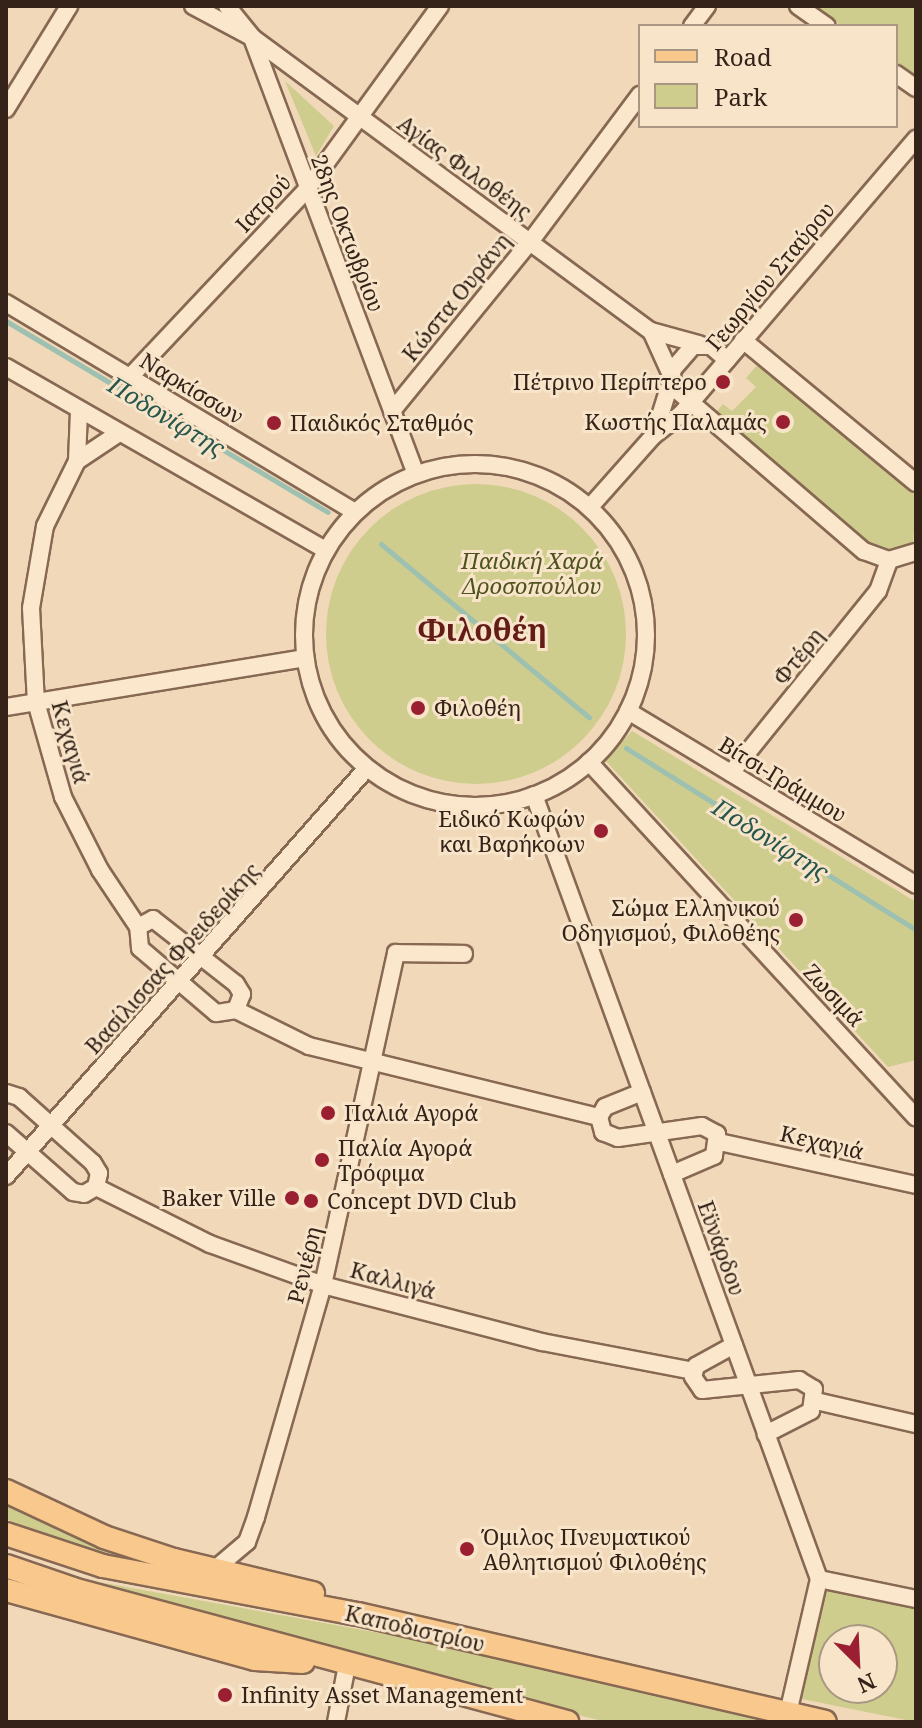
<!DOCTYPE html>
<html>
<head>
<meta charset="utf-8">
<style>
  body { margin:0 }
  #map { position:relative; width:922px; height:1728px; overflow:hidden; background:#f0d8b9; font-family:"Noto Serif",serif }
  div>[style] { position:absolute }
  .green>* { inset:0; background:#cecd8d }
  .round { border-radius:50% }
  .stream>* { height:5px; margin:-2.5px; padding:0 2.5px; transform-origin:2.5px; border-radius:2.5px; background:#9ec0b1 }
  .roads { filter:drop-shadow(2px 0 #876853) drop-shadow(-2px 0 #876853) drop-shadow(0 2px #876853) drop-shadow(0 -2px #876853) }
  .minor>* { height:16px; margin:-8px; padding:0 8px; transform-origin:8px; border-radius:8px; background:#fbe7cc }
  .minor>.ring { margin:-8px; padding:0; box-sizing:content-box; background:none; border:16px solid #fbe7cc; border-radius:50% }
  .major>* { height:22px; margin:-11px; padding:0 11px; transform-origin:11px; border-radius:11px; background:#f8c88c }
  .dots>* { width:22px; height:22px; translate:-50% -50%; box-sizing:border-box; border:4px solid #f7e4c9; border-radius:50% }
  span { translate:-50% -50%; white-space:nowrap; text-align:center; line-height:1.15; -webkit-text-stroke:6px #f7e4c9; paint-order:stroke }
  .street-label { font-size:22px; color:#352319 }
  .poi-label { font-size:22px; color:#352319 }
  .right { translate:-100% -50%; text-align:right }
  .left { translate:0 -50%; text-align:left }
  .park-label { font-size:22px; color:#4d531e; font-style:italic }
  .water-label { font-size:24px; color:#27564d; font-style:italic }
  .district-label { font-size:30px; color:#641c16; font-weight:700 }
  .frame { position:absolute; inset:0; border:8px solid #352319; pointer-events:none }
  .legend { position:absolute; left:638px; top:24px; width:260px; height:104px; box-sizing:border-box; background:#f7e4c9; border:2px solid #a99783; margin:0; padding:10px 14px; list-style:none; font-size:24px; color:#352319 }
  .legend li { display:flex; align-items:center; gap:16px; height:40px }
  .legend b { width:40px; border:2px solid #a99783 }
  .north { position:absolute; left:818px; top:1624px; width:80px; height:80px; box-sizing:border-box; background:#f7e4c9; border:2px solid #a99783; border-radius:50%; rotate:156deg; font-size:22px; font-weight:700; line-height:32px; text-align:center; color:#352319 }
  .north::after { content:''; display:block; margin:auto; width:28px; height:36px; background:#9a1f31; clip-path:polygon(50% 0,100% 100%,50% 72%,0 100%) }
</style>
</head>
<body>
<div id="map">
  <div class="green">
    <i style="clip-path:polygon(812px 6px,916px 6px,916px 75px,896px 62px,896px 26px,842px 26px)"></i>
    <i style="clip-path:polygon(285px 81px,334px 126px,316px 156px)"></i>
    <i style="clip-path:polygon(759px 363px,916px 493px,913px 545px,895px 552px,869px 544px,714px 415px,723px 404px,732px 411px,756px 387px,746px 378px)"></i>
    <i class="round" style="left:326px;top:484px;width:300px;height:300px"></i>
    <i style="clip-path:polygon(632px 731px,916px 902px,916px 1060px,888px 1067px,605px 760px)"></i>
    <i style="clip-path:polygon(6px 1504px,93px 1544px,169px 1569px,58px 1541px,6px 1519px)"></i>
    <i style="clip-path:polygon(88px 1580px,484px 1652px,769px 1722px,607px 1722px,454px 1685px)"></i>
    <i style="clip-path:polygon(evenodd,826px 1590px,916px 1606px,916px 1722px,797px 1698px,826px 1590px,834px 1640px,882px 1640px,882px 1688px,834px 1688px,834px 1640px)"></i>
  </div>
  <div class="stream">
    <i style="left:6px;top:321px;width:374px;rotate:30.7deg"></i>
    <i style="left:381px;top:544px;width:271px;rotate:39.8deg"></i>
    <i style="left:626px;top:748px;width:342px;rotate:32.1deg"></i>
  </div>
  <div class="roads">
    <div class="minor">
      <i style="left:193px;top:6px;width:68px;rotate:28.1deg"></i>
      <i style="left:227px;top:6px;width:41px;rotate:50.9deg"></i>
      <i style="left:253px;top:38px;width:494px;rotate:36.4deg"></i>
      <i style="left:798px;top:6px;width:35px;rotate:35deg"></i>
      <i style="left:692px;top:26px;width:25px;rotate:-53deg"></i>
      <i style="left:252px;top:38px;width:466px;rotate:69.4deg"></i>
      <i style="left:896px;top:74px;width:24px;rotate:35deg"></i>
      <i style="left:6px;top:109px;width:121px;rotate:-58.5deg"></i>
      <i style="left:6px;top:303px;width:407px;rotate:30.9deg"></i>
      <i style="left:743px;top:340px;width:224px;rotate:39.6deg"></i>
      <i style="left:727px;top:360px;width:21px;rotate:-139deg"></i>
      <i style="left:711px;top:346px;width:18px;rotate:180deg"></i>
      <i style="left:693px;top:346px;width:32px;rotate:131deg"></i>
      <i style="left:672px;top:370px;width:17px;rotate:87deg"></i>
      <i style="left:673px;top:387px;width:252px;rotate:40.7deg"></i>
      <i style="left:864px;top:551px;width:27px;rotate:20deg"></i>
      <i style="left:889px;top:560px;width:28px;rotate:-17deg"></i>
      <i style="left:6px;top:367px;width:369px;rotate:29.8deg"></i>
      <i style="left:671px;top:375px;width:48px;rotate:-114.4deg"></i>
      <i style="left:651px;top:331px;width:50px;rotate:15.2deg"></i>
      <i style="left:130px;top:377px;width:258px;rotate:-46.7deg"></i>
      <i style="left:307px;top:189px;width:226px;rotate:-54deg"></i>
      <i style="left:79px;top:411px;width:50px;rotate:92.3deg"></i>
      <i style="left:77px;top:461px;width:72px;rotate:116.2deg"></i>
      <i style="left:45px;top:526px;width:83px;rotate:99.7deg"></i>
      <i style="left:31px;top:608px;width:94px;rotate:87deg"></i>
      <i style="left:36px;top:702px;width:99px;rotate:74.1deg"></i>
      <i style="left:63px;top:797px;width:82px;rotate:63.1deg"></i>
      <i style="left:100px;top:870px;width:69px;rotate:56.3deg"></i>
      <i style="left:392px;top:411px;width:218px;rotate:-50.8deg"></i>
      <i style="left:530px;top:242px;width:184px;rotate:-53.2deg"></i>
      <i style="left:654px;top:435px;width:57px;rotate:-72.5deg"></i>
      <i style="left:77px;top:461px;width:50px;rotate:-33.7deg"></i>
      <i class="ring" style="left:304px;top:464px;width:326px;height:326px"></i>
      <i style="left:590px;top:507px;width:95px;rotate:-48.4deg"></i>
      <i style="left:653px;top:436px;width:36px;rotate:-38deg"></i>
      <i style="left:681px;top:414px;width:362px;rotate:-49.5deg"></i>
      <i style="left:6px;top:707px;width:303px;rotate:-9.3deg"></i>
      <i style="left:628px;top:711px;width:336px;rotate:31.1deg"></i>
      <i style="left:589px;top:762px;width:483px;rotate:47.4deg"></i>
      <i style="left:731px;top:773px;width:234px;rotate:-51.1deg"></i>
      <i style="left:878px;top:591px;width:33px;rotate:-70deg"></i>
      <i style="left:534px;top:795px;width:834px;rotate:70.02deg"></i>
      <i style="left:819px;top:1579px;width:147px;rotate:103deg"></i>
      <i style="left:153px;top:919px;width:105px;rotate:38.1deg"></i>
      <i style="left:236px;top:984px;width:12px;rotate:59deg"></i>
      <i style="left:242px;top:994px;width:17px;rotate:111deg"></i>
      <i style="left:236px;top:1010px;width:20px;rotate:171deg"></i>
      <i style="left:216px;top:1013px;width:100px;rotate:-139.5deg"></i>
      <i style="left:140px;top:948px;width:21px;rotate:-95deg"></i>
      <i style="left:138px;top:927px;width:17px;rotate:-28deg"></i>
      <i style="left:236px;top:1010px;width:81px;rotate:26.3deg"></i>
      <i style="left:309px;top:1046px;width:299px;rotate:13.8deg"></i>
      <i style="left:642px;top:1092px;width:40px;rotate:158deg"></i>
      <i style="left:605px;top:1107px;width:12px;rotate:121deg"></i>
      <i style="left:599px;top:1117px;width:16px;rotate:75deg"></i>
      <i style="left:603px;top:1132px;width:16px;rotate:22deg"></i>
      <i style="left:618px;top:1138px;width:85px;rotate:-8.1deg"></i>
      <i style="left:702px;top:1126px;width:17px;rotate:28deg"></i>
      <i style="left:717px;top:1134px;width:22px;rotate:98deg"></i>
      <i style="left:714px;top:1156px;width:46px;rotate:156.8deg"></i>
      <i style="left:6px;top:1093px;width:14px;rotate:17deg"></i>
      <i style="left:19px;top:1097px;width:99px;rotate:41.7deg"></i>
      <i style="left:93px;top:1163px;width:12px;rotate:59deg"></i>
      <i style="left:99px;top:1173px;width:14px;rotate:102deg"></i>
      <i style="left:6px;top:1133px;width:89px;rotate:41.4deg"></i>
      <i style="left:73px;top:1192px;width:11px;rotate:10deg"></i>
      <i style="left:84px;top:1194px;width:14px;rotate:-30deg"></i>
      <i style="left:96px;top:1187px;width:127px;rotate:26.6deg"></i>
      <i style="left:210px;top:1244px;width:120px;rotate:19.9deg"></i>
      <i style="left:323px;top:1285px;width:226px;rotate:14.6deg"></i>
      <i style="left:542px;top:1342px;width:155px;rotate:10.8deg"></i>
      <i style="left:719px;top:1142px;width:202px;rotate:12.3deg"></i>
      <i style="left:6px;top:1176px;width:545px;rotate:-48.5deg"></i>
      <i style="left:734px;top:1345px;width:43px;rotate:151.1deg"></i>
      <i style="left:696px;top:1366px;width:11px;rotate:105deg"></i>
      <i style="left:693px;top:1377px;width:16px;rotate:55deg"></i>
      <i style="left:702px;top:1390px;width:98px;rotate:-5.9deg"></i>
      <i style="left:799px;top:1380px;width:17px;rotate:31deg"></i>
      <i style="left:814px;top:1389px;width:22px;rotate:98deg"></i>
      <i style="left:811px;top:1411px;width:51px;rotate:152.9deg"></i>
      <i style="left:816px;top:1401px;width:103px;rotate:13deg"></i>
      <i style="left:215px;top:1569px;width:42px;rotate:-40.2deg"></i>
      <i style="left:247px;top:1542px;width:27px;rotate:-70deg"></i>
      <i style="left:256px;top:1517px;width:241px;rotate:-73.9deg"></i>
      <i style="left:323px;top:1285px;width:340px;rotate:-77.6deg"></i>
      <i style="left:396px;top:953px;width:68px;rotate:0.8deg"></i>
      <i style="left:819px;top:1579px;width:99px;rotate:11.7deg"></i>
      <i style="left:336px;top:1722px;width:58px;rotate:-79.1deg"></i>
    </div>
    <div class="major">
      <i style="left:6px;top:1491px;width:108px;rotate:25.1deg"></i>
      <i style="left:104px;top:1537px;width:74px;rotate:18.2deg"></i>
      <i style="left:174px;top:1560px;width:143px;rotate:13.4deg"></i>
      <i style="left:6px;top:1534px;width:102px;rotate:18.3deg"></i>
      <i style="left:103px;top:1566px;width:259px;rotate:10.7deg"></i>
      <i style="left:358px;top:1614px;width:479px;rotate:13deg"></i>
      <i style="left:6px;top:1566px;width:71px;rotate:18.9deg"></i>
      <i style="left:73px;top:1589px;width:512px;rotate:15.07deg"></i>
      <i style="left:6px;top:1590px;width:258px;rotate:15.5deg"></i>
      <i style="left:255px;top:1659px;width:48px;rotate:3.6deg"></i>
    </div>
  </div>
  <div class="dots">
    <i style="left:723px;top:382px;background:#9a1f31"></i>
    <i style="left:783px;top:422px;background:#9a1f31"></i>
    <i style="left:274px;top:423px;background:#9a1f31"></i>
    <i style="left:418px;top:708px;background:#9a1f31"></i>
    <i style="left:601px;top:831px;background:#9a1f31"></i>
    <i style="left:796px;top:920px;background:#9a1f31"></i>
    <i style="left:328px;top:1113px;background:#9a1f31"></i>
    <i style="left:322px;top:1160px;background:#9a1f31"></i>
    <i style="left:292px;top:1198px;background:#9a1f31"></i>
    <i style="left:311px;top:1201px;background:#9a1f31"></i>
    <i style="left:467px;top:1549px;background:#9a1f31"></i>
    <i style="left:225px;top:1695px;background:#9a1f31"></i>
  </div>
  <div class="street-label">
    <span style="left:465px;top:167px;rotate:36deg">Αγίας Φιλοθέης</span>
    <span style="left:263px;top:203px;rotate:-47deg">Ιατρού</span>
    <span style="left:348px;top:233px;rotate:69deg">28ης Οκτωβρίου</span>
    <span style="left:770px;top:276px;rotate:-50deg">Γεωργίου Σταύρου</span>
    <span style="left:456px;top:297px;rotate:-51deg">Κώστα Ουράνη</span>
    <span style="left:192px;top:388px;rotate:31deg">Ναρκίσσων</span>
    <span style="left:798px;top:656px;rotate:-51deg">Φτέρη</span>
    <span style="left:71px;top:742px;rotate:74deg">Κεχαγιά</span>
    <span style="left:783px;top:779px;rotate:31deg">Βίτσι-Γράμμου</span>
    <span style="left:172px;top:958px;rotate:-48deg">Βασίλισσας Φρειδερίκης</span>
    <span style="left:834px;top:995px;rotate:47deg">Ζωσιμά</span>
    <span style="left:822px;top:1142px;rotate:13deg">Κεχαγιά</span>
    <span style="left:722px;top:1248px;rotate:70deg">Εϋνάρδου</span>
    <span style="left:304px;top:1265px;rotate:-76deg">Ρενιέρη</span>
    <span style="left:393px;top:1280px;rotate:15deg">Καλλιγά</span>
    <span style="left:415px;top:1628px;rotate:13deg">Καποδιστρίου</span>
  </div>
  <div class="poi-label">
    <span class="right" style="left:707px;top:382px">Πέτρινο Περίπτερο</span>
    <span class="right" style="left:767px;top:422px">Κωστής Παλαμάς</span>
    <span class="left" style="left:290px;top:423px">Παιδικός Σταθμός</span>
    <span class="left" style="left:434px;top:708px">Φιλοθέη</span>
    <span class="right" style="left:585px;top:831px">Ειδικό Κωφών<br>και Βαρήκοων</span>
    <span class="right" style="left:780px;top:920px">Σώμα Ελληνικού<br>Οδηγισμού, Φιλοθέης</span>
    <span class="left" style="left:344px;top:1113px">Παλιά Αγορά</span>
    <span class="left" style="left:338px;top:1160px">Παλία Αγορά<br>Τρόφιμα</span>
    <span class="right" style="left:276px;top:1198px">Baker Ville</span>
    <span class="left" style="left:327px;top:1201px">Concept DVD Club</span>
    <span class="left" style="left:483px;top:1549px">Όμιλος Πνευματικού<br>Αθλητισμού Φιλοθέης</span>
    <span class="left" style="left:241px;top:1695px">Infinity Asset Management</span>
  </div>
  <div class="park-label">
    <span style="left:532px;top:573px">Παιδική Χαρά<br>Δροσοπούλου</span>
  </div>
  <div class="water-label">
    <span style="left:167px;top:416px;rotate:31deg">Ποδονίφτης</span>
    <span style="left:771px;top:839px;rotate:32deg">Ποδονίφτης</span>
  </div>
  <div class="district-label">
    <span style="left:482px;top:630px">Φιλοθέη</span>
  </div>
  <div class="frame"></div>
  <ul class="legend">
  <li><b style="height:10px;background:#f8c88c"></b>Road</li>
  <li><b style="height:22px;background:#cecd8d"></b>Park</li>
  </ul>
  <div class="north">N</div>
</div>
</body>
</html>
